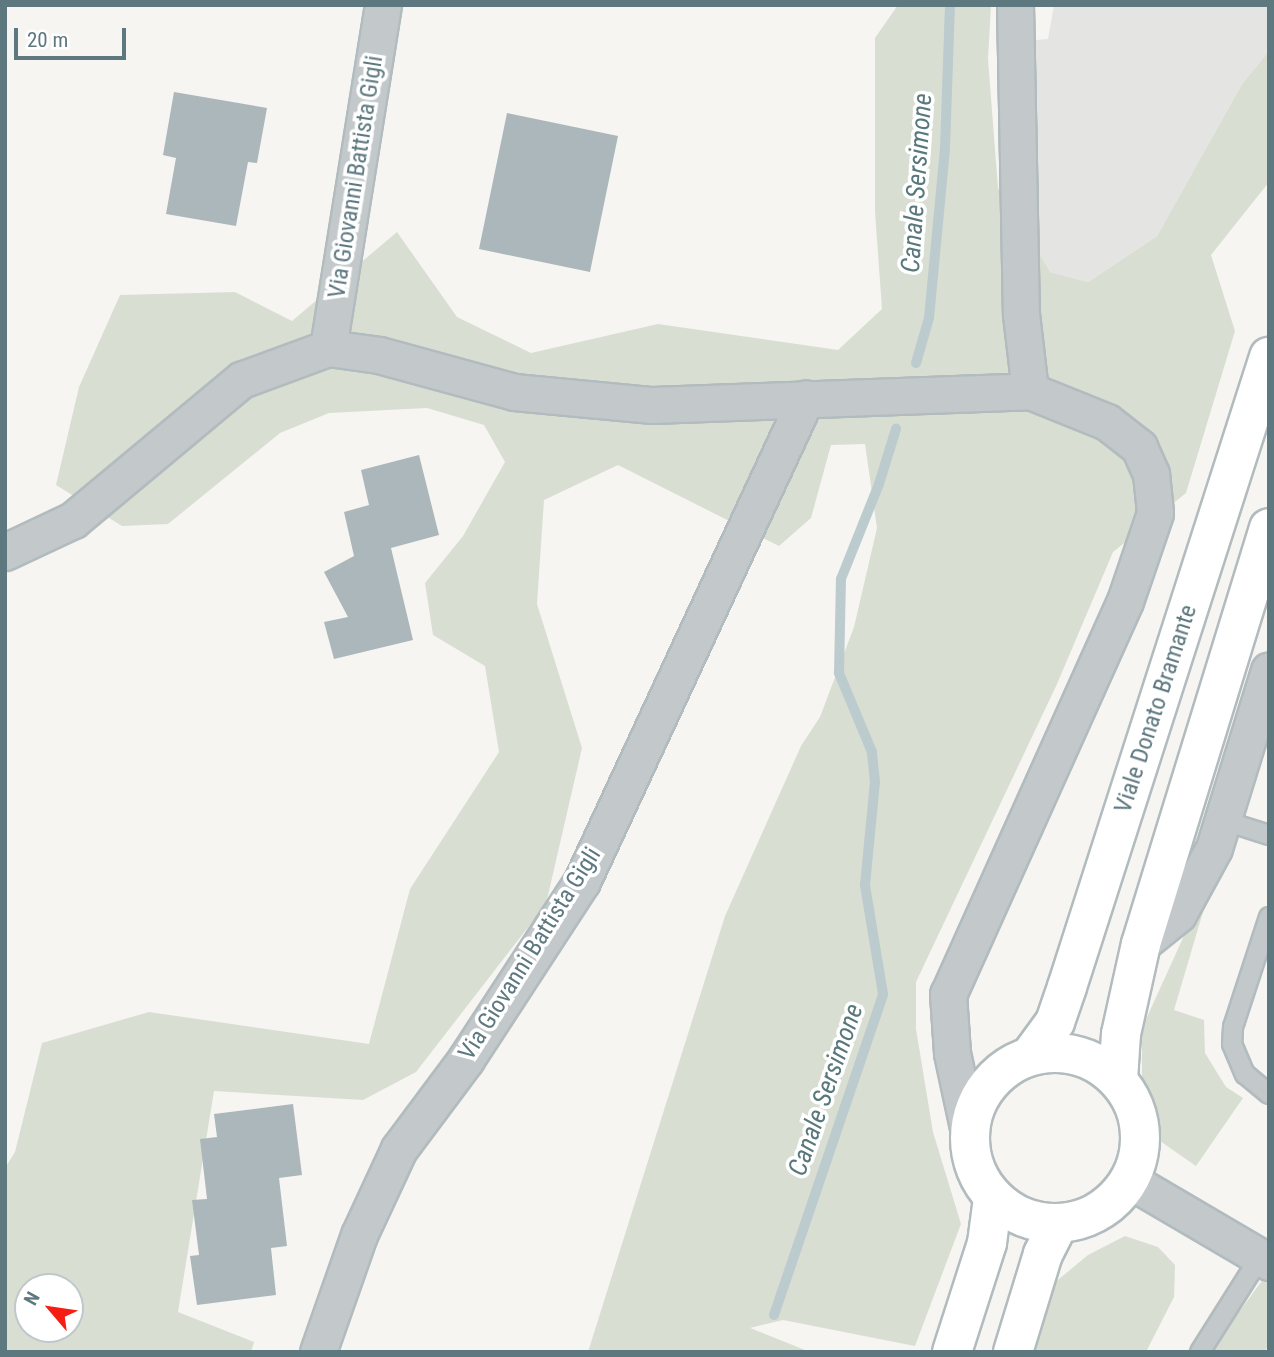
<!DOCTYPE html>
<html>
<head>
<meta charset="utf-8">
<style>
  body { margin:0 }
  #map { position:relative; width:1274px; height:1357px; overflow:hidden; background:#f6f5f2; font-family:"Roboto Condensed",sans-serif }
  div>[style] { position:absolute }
  .built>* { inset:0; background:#e4e5e3 }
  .green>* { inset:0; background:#d9ded2 }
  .stream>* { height:10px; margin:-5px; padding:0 5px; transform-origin:5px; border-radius:5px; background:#bccbce }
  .building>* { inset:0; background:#abb7ba }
  .roads { filter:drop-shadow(2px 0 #b2bbbe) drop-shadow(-2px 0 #b2bbbe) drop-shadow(0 2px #b2bbbe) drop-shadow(0 -2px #b2bbbe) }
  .lane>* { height:18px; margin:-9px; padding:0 9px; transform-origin:9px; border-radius:9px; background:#c3c9cb }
  .street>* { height:35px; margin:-17.5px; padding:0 17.5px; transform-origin:17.5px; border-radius:17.5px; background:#c3c9cb }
  .secondary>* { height:38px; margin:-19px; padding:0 19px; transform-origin:19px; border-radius:19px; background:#fff }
  .secondary>.ring { margin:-19px; padding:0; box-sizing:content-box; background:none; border:38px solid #fff; border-radius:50% }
  span { translate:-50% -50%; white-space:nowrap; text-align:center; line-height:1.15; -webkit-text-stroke:7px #fff; paint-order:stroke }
  .street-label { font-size:24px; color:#5e7880 }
  .water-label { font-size:26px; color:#58787c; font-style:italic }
  .frame { position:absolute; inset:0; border:7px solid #5e7880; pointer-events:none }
  .north { position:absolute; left:14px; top:1273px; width:70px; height:70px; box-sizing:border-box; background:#fff; border:2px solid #bfc9cc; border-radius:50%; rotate:299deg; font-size:19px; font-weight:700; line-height:28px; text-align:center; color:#5e7880 }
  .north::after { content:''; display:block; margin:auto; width:24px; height:32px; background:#f51e13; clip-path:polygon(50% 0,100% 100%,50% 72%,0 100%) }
  .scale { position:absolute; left:14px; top:28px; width:112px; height:32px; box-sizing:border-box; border:4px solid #5e7880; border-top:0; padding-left:9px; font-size:21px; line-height:24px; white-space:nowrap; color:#5e7880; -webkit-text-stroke:5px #fff; paint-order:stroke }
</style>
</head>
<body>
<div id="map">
  <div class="built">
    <i style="clip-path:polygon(1054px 5px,1266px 5px,1269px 9px,1269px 51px,1242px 84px,1157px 236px,1088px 282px,1050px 272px,1020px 233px,1024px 41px,1048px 39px)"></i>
  </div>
  <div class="green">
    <i style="clip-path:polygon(evenodd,898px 5px,991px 5px,988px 59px,998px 188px,1050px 272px,1088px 282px,1157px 236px,1242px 84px,1269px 51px,1269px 182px,1211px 255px,1235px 331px,1186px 493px,1113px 552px,1057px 684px,916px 982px,916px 1029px,933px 1132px,961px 1224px,915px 1346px,783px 1320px,750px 1328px,810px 1352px,588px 1352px,725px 916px,801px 746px,820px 717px,854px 627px,877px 528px,865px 444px,831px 445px,811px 518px,779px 546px,618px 465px,544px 500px,537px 604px,582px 748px,546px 904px,416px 1072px,363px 1100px,214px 1091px,178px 1312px,254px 1342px,251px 1352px,5px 1352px,5px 1168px,15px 1152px,42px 1043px,149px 1012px,369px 1044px,410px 889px,499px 752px,485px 666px,433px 635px,425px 583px,463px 536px,505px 462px,484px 425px,427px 408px,329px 413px,280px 433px,168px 524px,122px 526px,56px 485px,79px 387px,120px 295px,235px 292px,292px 321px,397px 232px,457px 317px,531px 353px,658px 324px,838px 350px,882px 309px,875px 212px,875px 38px,898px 5px,28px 1287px,70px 1287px,70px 1329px,28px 1329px,28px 1287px)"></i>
    <i style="clip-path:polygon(1218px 861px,1174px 1010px,1204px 1020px,1205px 1053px,1226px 1087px,1243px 1098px,1196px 1166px,1160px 1141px,1142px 1099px,1142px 1028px)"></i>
    <i style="clip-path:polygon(1125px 1236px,1158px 1247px,1175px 1265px,1174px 1297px,1146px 1352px,1031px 1352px,1053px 1284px,1088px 1255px)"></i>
    <i style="clip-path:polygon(1269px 1271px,1269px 1345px,1264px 1352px,1210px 1352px)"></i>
  </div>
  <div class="stream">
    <i style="left:916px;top:363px;width:47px;rotate:-73.9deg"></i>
    <i style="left:929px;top:318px;width:171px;rotate:-84.6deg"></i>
    <i style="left:945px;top:148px;width:143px;rotate:-88deg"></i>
    <i style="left:774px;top:1315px;width:339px;rotate:-71.2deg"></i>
    <i style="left:883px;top:994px;width:110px;rotate:-99.4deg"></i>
    <i style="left:865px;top:885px;width:103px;rotate:-84.5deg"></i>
    <i style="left:875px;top:782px;width:30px;rotate:-96deg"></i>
    <i style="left:872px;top:752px;width:86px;rotate:-112.7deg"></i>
    <i style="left:839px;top:673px;width:94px;rotate:-88.8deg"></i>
    <i style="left:841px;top:579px;width:102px;rotate:-68.2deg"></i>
    <i style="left:879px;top:484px;width:58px;rotate:-72.8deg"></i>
  </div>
  <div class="building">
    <i style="clip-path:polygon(174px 92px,267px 108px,257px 163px,248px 162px,236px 226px,166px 214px,176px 158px,163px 155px)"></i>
    <i style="clip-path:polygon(507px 113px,618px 136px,590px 272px,479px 249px)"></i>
    <i style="clip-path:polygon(419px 455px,439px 535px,391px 548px,413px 640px,334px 659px,324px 622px,348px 617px,324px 572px,354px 556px,344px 512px,369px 505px,361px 470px)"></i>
    <i style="clip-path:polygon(293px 1104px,302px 1175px,279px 1178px,287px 1246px,271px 1248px,276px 1295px,197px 1305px,190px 1256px,199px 1255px,192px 1200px,207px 1199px,200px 1139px,217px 1137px,214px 1114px)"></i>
  </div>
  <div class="roads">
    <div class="lane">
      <i style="left:1222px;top:820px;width:49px;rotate:17.7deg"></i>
      <i style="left:1269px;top:917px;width:116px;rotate:108.1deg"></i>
      <i style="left:1233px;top:1027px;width:17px;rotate:93deg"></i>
      <i style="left:1232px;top:1044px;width:33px;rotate:67deg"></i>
      <i style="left:1245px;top:1074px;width:31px;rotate:40deg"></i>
      <i style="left:1200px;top:1352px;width:112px;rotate:-57.7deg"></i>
    </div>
    <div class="street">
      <i style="left:1015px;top:5px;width:309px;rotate:88.9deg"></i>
      <i style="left:1021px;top:314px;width:78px;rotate:83.3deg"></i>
      <i style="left:328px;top:348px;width:347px;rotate:-80.9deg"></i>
      <i style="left:5px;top:552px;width:75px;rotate:-25.2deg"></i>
      <i style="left:73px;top:520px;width:219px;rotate:-39.8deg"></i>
      <i style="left:241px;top:380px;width:93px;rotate:-20.2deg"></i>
      <i style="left:328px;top:348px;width:51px;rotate:7.8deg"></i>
      <i style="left:379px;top:355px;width:140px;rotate:15.3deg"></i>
      <i style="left:514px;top:392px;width:139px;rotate:5.4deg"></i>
      <i style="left:652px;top:405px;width:378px;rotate:-2.1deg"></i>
      <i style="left:1030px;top:391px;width:83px;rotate:21.9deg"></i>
      <i style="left:1107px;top:422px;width:41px;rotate:38deg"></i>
      <i style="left:1139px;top:447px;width:30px;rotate:66deg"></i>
      <i style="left:1151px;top:474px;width:39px;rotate:84deg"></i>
      <i style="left:1155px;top:513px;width:93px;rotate:108.8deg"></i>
      <i style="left:1125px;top:601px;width:431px;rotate:114.2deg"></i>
      <i style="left:948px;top:994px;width:59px;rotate:86.1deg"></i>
      <i style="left:952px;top:1053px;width:81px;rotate:77.9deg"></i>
      <i style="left:1141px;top:944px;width:48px;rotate:-39deg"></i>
      <i style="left:1178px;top:914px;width:75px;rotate:-61.4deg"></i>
      <i style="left:1214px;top:848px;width:186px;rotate:-72.8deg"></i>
      <i style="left:1129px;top:1180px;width:162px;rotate:30.4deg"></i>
      <i style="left:318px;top:1352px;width:124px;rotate:-70.7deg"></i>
      <i style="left:359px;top:1235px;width:95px;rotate:-65.1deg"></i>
      <i style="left:399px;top:1149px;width:112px;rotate:-53.3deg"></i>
      <i style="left:466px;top:1059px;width:212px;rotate:-56.9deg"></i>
      <i style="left:582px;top:881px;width:532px;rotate:-65.12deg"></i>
    </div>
    <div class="secondary">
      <i class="ring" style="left:970px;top:1053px;width:132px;height:132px"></i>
      <i style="left:1031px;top:1055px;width:41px;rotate:-54deg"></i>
      <i style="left:1055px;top:1022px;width:37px;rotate:-71deg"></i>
      <i style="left:1067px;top:987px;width:662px;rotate:-72.22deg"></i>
      <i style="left:1118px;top:1080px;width:46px;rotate:-86.3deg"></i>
      <i style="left:1121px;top:1034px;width:92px;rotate:-77.5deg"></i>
      <i style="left:1141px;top:944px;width:435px;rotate:-72.9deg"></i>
      <i style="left:952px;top:1352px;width:114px;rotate:-72.2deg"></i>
      <i style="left:987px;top:1243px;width:45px;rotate:-82.4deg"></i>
      <i style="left:1013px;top:1352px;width:102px;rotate:-73deg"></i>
      <i style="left:1043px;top:1254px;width:34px;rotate:-63deg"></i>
    </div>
  </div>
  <div class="street-label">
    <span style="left:356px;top:177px;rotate:-81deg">Via Giovanni Battista Gigli</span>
    <span style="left:1156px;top:709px;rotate:-72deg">Viale Donato Bramante</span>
    <span style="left:530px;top:954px;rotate:-58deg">Via Giovanni Battista Gigli</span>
  </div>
  <div class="water-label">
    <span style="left:917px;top:183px;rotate:-86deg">Canale Sersimone</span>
    <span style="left:826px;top:1090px;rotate:-71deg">Canale Sersimone</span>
  </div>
  <div class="frame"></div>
  <div class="north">N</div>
  <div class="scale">20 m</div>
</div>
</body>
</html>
